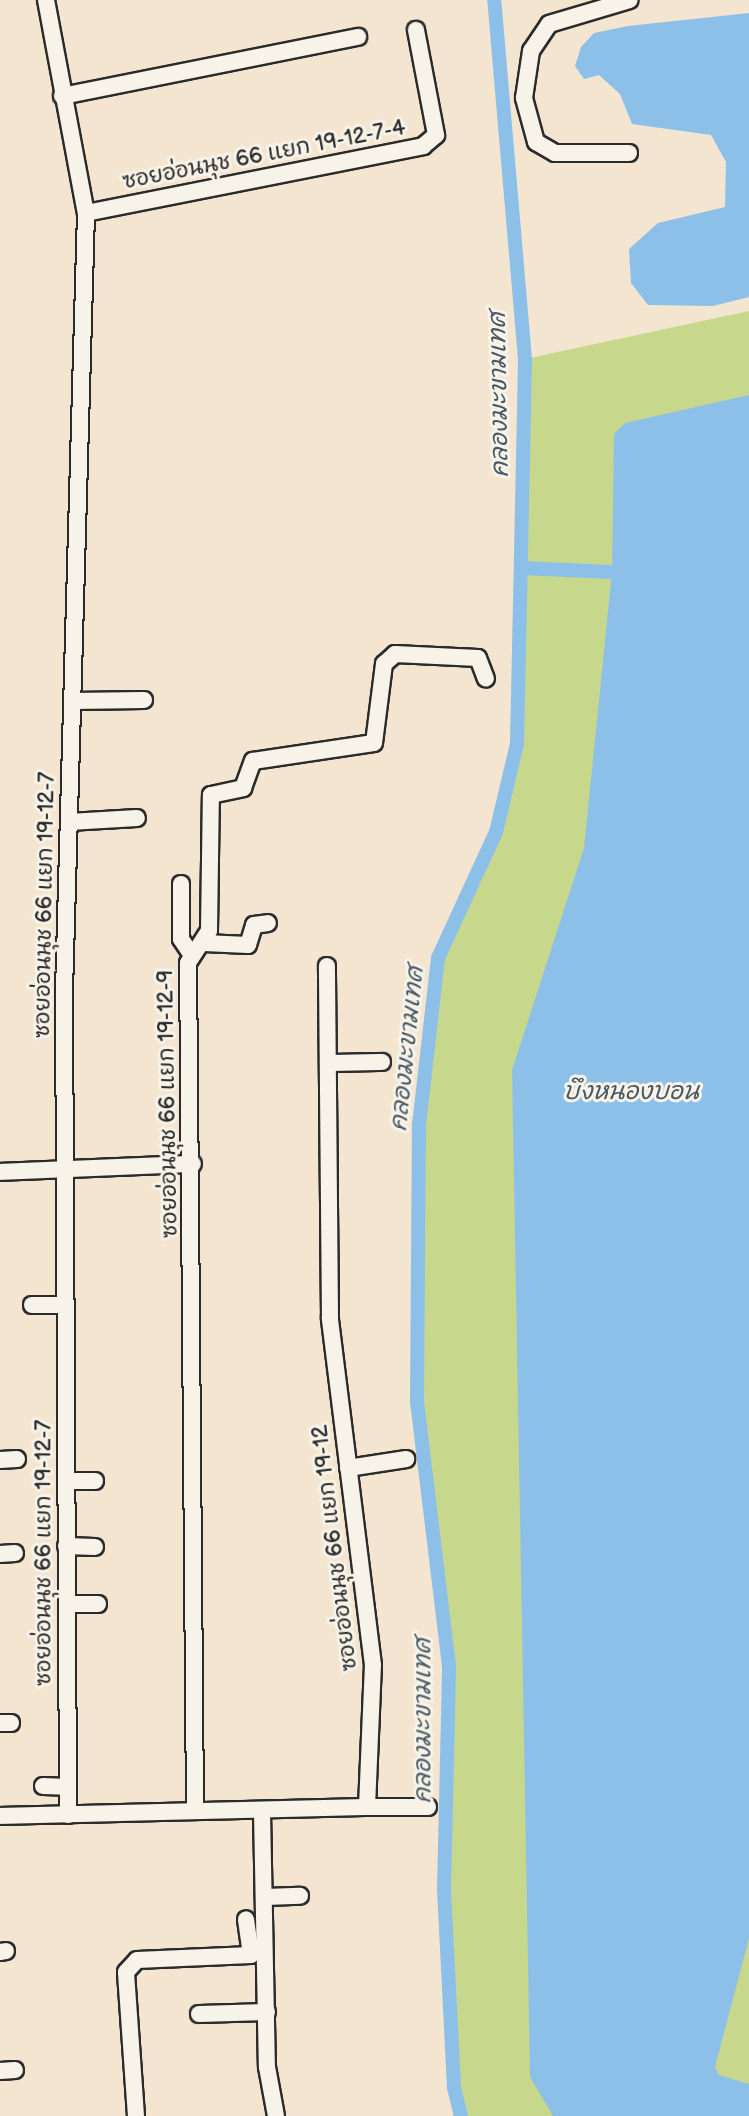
<!DOCTYPE html>
<html>
<head>
<meta charset="utf-8">
<style>
  body { margin:0 }
  #map { position:relative; width:749px; height:2116px; overflow:hidden; background:#f4e5d1; font-family:"Balsamiq Sans","Playpen Sans Thai",sans-serif }
  div>[style] { position:absolute }
  .green>* { inset:0; background:#c7d88c }
  .water>* { inset:0; background:#8cc0e9 }
  .canal>* { height:14px; margin:-7px; padding:0 7px; transform-origin:7px; border-radius:7px; background:#8cc0e9 }
  .roads { filter:drop-shadow(2px 0 #2b2b2b) drop-shadow(-2px 0 #2b2b2b) drop-shadow(0 2px #2b2b2b) drop-shadow(0 -2px #2b2b2b) }
  .minor>* { height:16px; margin:-8px; padding:0 8px; transform-origin:8px; border-radius:8px; background:#f7f3e8 }
  span { translate:-50% -50%; white-space:nowrap; text-align:center; line-height:1.15; -webkit-text-stroke:6px #f7f3e8; paint-order:stroke }
  .street-label { font-size:22px; color:#2b2b2b }
  .water-label { font-size:24px; color:#485864; font-style:italic }
</style>
</head>
<body>
<div id="map">
  <div class="green">
    <i style="clip-path:polygon(749px 311px,749px 2116px,461px 2116px,454px 2087px,444px 1891px,449px 1666px,417px 1402px,419px 1125px,438px 958px,496px 832px,517px 744px,525px 359px)"></i>
  </div>
  <div class="water">
    <i style="clip-path:polygon(749px 13px,749px 297px,713px 306px,648px 305px,631px 283px,629px 249px,658px 223px,725px 207px,726px 162px,711px 135px,632px 124px,620px 94px,599px 75px,584px 79px,575px 66px,581px 47px,594px 33px,628px 26px)"></i>
    <i style="clip-path:polygon(749px 395px,749px 1938px,715px 2067px,719px 2075px,749px 2084px,749px 2116px,553px 2116px,530px 2077px,512px 1070px,584px 848px,612px 572px,614px 434px,625px 423px)"></i>
  </div>
  <div class="canal">
    <i style="left:521px;top:568px;width:91px;rotate:2.5deg"></i>
    <i style="left:461px;top:2116px;width:30px;rotate:-104deg"></i>
    <i style="left:454px;top:2087px;width:196px;rotate:-92.9deg"></i>
    <i style="left:444px;top:1891px;width:225px;rotate:-88.7deg"></i>
    <i style="left:449px;top:1666px;width:266px;rotate:-96.9deg"></i>
    <i style="left:417px;top:1402px;width:277px;rotate:-89.6deg"></i>
    <i style="left:419px;top:1125px;width:168px;rotate:-83.5deg"></i>
    <i style="left:438px;top:958px;width:139px;rotate:-65.3deg"></i>
    <i style="left:496px;top:832px;width:90px;rotate:-76.6deg"></i>
    <i style="left:517px;top:744px;width:385px;rotate:-88.8deg"></i>
    <i style="left:525px;top:359px;width:360px;rotate:-94.9deg"></i>
  </div>
  <div class="roads">
    <div class="minor">
      <i style="left:46px;top:0;width:217px;rotate:79.4deg"></i>
      <i style="left:86px;top:213px;width:778px;rotate:91.62deg"></i>
      <i style="left:64px;top:991px;width:824px;rotate:89.72deg"></i>
      <i style="left:62px;top:96px;width:302px;rotate:-11.3deg"></i>
      <i style="left:629px;top:153px;width:74px;rotate:180deg"></i>
      <i style="left:555px;top:153px;width:22px;rotate:-150deg"></i>
      <i style="left:536px;top:142px;width:46px;rotate:-105.3deg"></i>
      <i style="left:524px;top:98px;width:48px;rotate:-81.5deg"></i>
      <i style="left:531px;top:51px;width:32px;rotate:-56deg"></i>
      <i style="left:549px;top:24px;width:84px;rotate:-16.5deg"></i>
      <i style="left:86px;top:213px;width:344px;rotate:-11.2deg"></i>
      <i style="left:423px;top:146px;width:17px;rotate:-40deg"></i>
      <i style="left:436px;top:135px;width:107px;rotate:-100.8deg"></i>
      <i style="left:73px;top:701px;width:71px;rotate:-0.8deg"></i>
      <i style="left:69px;top:822px;width:68px;rotate:-3.4deg"></i>
      <i style="left:181px;top:884px;width:55px;rotate:90deg"></i>
      <i style="left:181px;top:939px;width:18px;rotate:56deg"></i>
      <i style="left:204px;top:943px;width:44px;rotate:2.6deg"></i>
      <i style="left:248px;top:945px;width:21px;rotate:-73deg"></i>
      <i style="left:254px;top:925px;width:14px;rotate:-8deg"></i>
      <i style="left:328px;top:1063px;width:54px;rotate:-1.1deg"></i>
      <i style="left:0;top:1172px;width:193px;rotate:-2.4deg"></i>
      <i style="left:32px;top:1305px;width:32px"></i>
      <i style="left:0;top:1460px;width:17px;rotate:-3deg"></i>
      <i style="left:348px;top:1468px;width:59px;rotate:-8.8deg"></i>
      <i style="left:66px;top:1481px;width:29px"></i>
      <i style="left:66px;top:1546px;width:29px;rotate:2deg"></i>
      <i style="left:0;top:1554px;width:15px;rotate:-4deg"></i>
      <i style="left:67px;top:1604px;width:31px"></i>
      <i style="left:0;top:1723px;width:11px"></i>
      <i style="left:43px;top:1786px;width:25px;rotate:2deg"></i>
      <i style="left:367px;top:1807px;width:61px"></i>
      <i style="left:195px;top:1811px;width:848px;rotate:-90.47deg"></i>
      <i style="left:188px;top:963px;width:38px;rotate:-57deg"></i>
      <i style="left:209px;top:931px;width:136px;rotate:-89.2deg"></i>
      <i style="left:211px;top:795px;width:33px;rotate:-12deg"></i>
      <i style="left:243px;top:788px;width:29px;rotate:-70deg"></i>
      <i style="left:253px;top:761px;width:122px;rotate:-8.5deg"></i>
      <i style="left:374px;top:743px;width:80px;rotate:-82.8deg"></i>
      <i style="left:384px;top:664px;width:15px;rotate:-42deg"></i>
      <i style="left:395px;top:654px;width:83px;rotate:2.8deg"></i>
      <i style="left:478px;top:658px;width:22px;rotate:69deg"></i>
      <i style="left:262px;top:1812px;width:255px;rotate:88.9deg"></i>
      <i style="left:267px;top:2067px;width:50px;rotate:79.6deg"></i>
      <i style="left:0;top:1816px;width:367px;rotate:-1.4deg"></i>
      <i style="left:367px;top:1807px;width:142px;rotate:-87.6deg"></i>
      <i style="left:373px;top:1665px;width:350px;rotate:-97.1deg"></i>
      <i style="left:330px;top:1318px;width:352px;rotate:-90.5deg"></i>
      <i style="left:265px;top:1897px;width:35px;rotate:-2deg"></i>
      <i style="left:0;top:1952px;width:6px;rotate:-9deg"></i>
      <i style="left:199px;top:2014px;width:68px;rotate:-1.7deg"></i>
      <i style="left:0;top:2071px;width:15px;rotate:-4deg"></i>
      <i style="left:136px;top:2116px;width:144px;rotate:-94deg"></i>
      <i style="left:126px;top:1972px;width:16px;rotate:-47deg"></i>
      <i style="left:137px;top:1960px;width:114px;rotate:-2.5deg"></i>
      <i style="left:251px;top:1955px;width:36px;rotate:-98deg"></i>
    </div>
  </div>
  <div class="street-label">
    <span style="left:264px;top:155px;rotate:-11deg">ซอยอ่อนนุช 66 แยก 19-12-7-4</span>
    <span style="left:45px;top:905px;rotate:-89deg">ซอยอ่อนนุช 66 แยก 19-12-7</span>
    <span style="left:168px;top:1104px;rotate:-91deg">ซอยอ่อนนุช 66 แยก 19-12-9</span>
    <span style="left:335px;top:1548px;rotate:-97deg">ซอยอ่อนนุช 66 แยก 19-12</span>
    <span style="left:44px;top:1553px;rotate:-90deg">ซอยอ่อนนุช 66 แยก 19-12-7</span>
  </div>
  <div class="water-label">
    <span style="left:499px;top:395px;rotate:-91deg">คลองมะขามเทศ</span>
    <span style="left:407px;top:1049px;rotate:-84deg">คลองมะขามเทศ</span>
    <span style="left:631px;top:1092px">บึงหนองบอน</span>
    <span style="left:423px;top:1721px;rotate:-90deg">คลองมะขามเทศ</span>
  </div>
</div>
</body>
</html>
